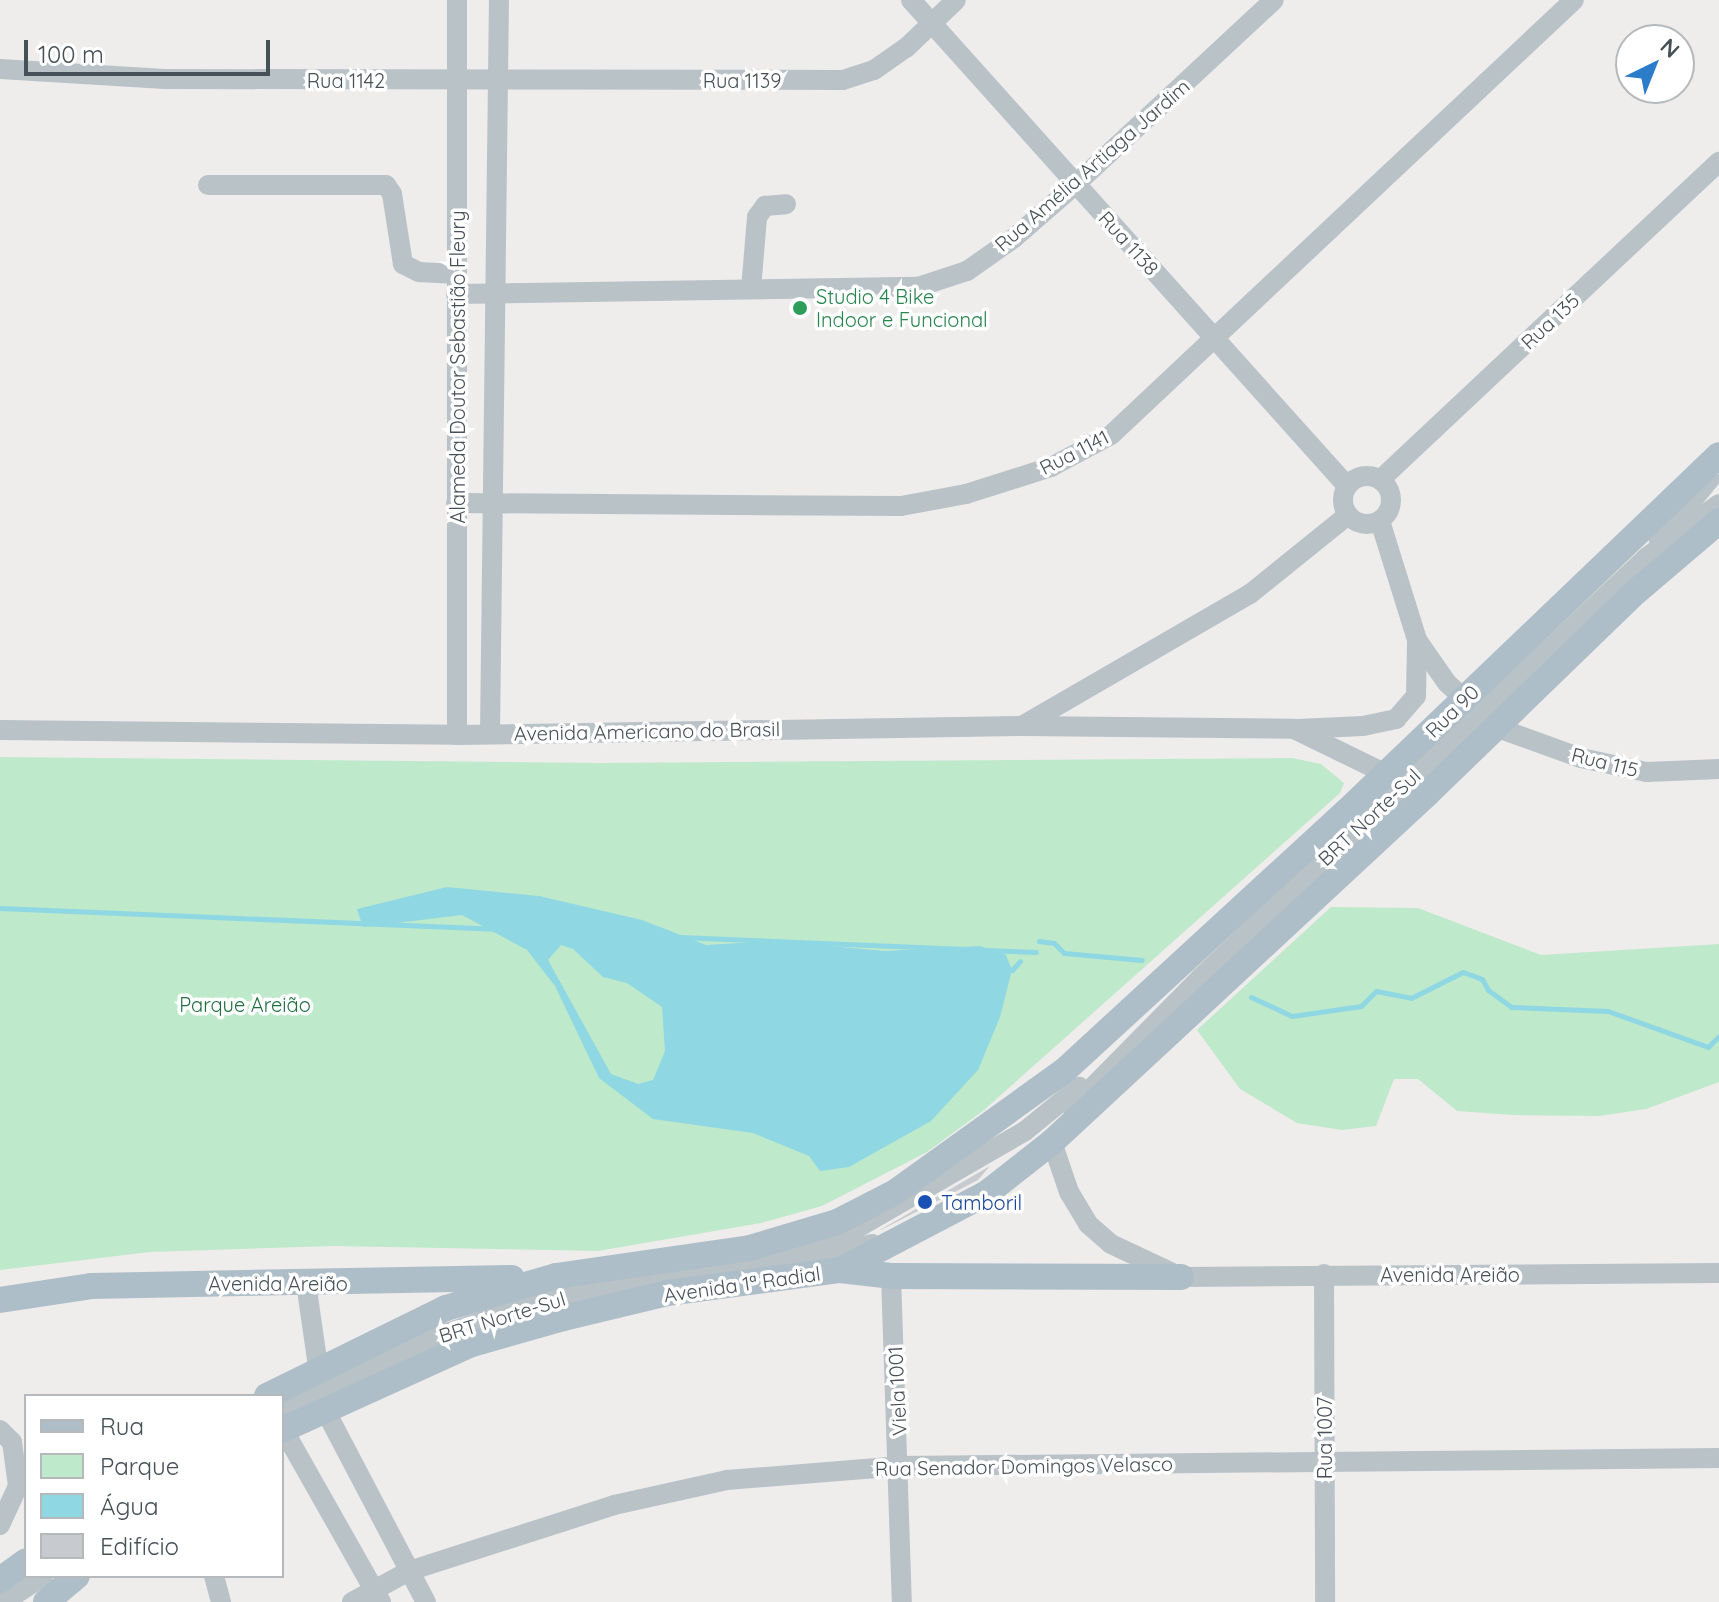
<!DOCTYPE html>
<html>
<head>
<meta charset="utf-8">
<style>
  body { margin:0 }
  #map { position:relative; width:1719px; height:1602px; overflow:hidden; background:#efecec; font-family:Quicksand,sans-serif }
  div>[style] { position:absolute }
  .green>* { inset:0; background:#bee9cb }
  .water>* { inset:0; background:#8fd7e2 }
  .stream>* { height:5px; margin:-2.5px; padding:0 2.5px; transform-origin:2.5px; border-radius:2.5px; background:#8fd7e2 }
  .building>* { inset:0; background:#c7cace }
  .minor>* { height:20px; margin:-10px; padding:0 10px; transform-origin:10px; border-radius:10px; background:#b9c2c7 }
  .minor>.ring { margin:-10px; padding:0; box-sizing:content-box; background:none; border:20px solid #b9c2c7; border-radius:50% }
  .major>* { height:26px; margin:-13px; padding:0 13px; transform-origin:13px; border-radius:13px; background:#aebec8 }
  .dots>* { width:22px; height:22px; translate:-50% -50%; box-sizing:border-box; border:4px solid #fff; border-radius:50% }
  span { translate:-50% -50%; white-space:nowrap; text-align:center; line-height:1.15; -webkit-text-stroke:7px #fff; paint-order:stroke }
  .street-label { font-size:20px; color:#465157 }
  .leisure-label { font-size:20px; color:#27864d }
  .left { translate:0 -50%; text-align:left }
  .park-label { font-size:20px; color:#1f7041 }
  .transit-label { font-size:20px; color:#164399 }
  .legend { position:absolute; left:24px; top:1394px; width:260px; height:184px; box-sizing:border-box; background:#fff; border:2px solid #b5b9bc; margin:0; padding:10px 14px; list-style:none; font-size:24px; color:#465157 }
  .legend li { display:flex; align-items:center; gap:16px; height:40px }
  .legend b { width:40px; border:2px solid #b5b9bc }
  .north { position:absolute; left:1615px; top:24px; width:80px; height:80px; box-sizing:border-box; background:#fff; border:2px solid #b5b9bc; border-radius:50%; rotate:43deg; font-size:22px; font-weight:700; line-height:32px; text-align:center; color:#465157 }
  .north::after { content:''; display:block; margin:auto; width:28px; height:36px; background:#2b7dca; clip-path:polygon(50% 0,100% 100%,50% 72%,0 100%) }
  .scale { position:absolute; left:24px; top:40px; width:246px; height:36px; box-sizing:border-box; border:4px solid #465157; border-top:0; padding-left:10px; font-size:24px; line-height:28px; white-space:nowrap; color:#465157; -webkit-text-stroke:6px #fff; paint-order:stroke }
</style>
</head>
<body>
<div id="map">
  <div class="green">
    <i style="clip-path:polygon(0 757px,601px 763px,1292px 758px,1321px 764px,1344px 783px,1340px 793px,984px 1110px,927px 1152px,822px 1206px,761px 1223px,598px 1251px,333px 1246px,150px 1252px,0 1270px)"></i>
    <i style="clip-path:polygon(1331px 907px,1418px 908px,1541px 955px,1719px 944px,1719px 1082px,1646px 1109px,1599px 1116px,1513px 1115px,1457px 1111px,1418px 1079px,1394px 1079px,1376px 1126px,1342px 1130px,1297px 1123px,1240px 1089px,1197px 1030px)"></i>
  </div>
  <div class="water">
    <i style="clip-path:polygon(evenodd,447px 887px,539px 896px,642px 920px,706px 945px,774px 941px,885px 951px,980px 946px,1006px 955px,1012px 970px,1000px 1017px,978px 1070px,931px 1121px,849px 1167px,820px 1171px,809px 1156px,753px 1133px,653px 1119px,599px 1078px,555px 986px,527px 950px,462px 915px,363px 927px,357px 909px,447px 887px,561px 945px,573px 949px,603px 977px,627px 983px,662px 1007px,665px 1051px,653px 1080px,638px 1084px,611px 1074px,548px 960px,561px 945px)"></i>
  </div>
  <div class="stream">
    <i style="left:0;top:908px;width:495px;rotate:2.4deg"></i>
    <i style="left:680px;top:937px;width:286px;rotate:2.4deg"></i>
    <i style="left:1039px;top:941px;width:15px;rotate:8deg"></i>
    <i style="left:1054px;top:943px;width:14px;rotate:45deg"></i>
    <i style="left:1064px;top:953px;width:78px;rotate:5.1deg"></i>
    <i style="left:984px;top:950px;width:52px;rotate:2.2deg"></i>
    <i style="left:1012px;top:970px;width:12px;rotate:-48deg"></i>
    <i style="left:1251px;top:997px;width:45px;rotate:24.9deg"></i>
    <i style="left:1292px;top:1016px;width:70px;rotate:-8.2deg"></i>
    <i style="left:1361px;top:1006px;width:21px;rotate:-45deg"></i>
    <i style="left:1376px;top:991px;width:36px;rotate:11deg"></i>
    <i style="left:1411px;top:998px;width:58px;rotate:-26.6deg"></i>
    <i style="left:1463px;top:972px;width:20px;rotate:20deg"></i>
    <i style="left:1482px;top:979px;width:13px;rotate:61deg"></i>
    <i style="left:1488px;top:990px;width:29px;rotate:36deg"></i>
    <i style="left:1511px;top:1007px;width:97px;rotate:2.4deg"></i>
    <i style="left:1608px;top:1011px;width:106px;rotate:19.8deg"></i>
    <i style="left:1708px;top:1047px;width:16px;rotate:-45deg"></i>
  </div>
  <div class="building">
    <i style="clip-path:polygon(990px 1166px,978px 1180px,881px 1230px,880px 1230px)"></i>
  </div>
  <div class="minor">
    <i style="left:457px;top:0;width:735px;rotate:90deg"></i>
    <i style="left:911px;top:0;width:653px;rotate:48.1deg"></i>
    <i style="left:0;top:69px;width:165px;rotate:3.5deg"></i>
    <i style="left:165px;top:79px;width:678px;rotate:0.08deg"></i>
    <i style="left:843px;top:80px;width:33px;rotate:-18deg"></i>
    <i style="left:874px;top:70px;width:39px;rotate:-35deg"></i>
    <i style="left:906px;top:48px;width:69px;rotate:-43.8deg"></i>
    <i style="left:208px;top:185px;width:178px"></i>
    <i style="left:386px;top:185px;width:11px;rotate:56deg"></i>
    <i style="left:392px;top:194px;width:71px;rotate:81.1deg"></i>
    <i style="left:403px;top:264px;width:18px;rotate:27deg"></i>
    <i style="left:419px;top:272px;width:37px;rotate:3deg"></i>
    <i style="left:751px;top:289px;width:72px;rotate:-85.2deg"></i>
    <i style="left:757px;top:217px;width:14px;rotate:-54deg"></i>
    <i style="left:765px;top:206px;width:21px;rotate:-5deg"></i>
    <i style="left:456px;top:294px;width:462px;rotate:-0.9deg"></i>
    <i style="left:918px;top:287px;width:52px;rotate:-18.1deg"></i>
    <i style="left:967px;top:271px;width:57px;rotate:-35.1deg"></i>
    <i style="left:1014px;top:238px;width:82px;rotate:-41.1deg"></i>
    <i style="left:1076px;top:184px;width:270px;rotate:-42.9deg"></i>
    <i class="ring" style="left:1343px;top:476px;width:28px;height:28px"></i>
    <i style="left:1380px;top:480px;width:465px;rotate:-43.2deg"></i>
    <i style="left:456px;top:503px;width:445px;rotate:0.4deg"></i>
    <i style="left:901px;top:506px;width:66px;rotate:-10.5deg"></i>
    <i style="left:966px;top:494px;width:89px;rotate:-17.6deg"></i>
    <i style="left:1051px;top:467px;width:68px;rotate:-28.1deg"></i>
    <i style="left:1111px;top:435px;width:635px;rotate:-43.21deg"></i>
    <i style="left:1380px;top:521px;width:125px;rotate:72.7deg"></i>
    <i style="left:1417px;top:640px;width:52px;rotate:55.1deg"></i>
    <i style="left:1447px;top:683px;width:65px;rotate:42.5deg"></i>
    <i style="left:1495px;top:727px;width:91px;rotate:19.8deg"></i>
    <i style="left:1581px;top:758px;width:67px;rotate:12deg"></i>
    <i style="left:1647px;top:772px;width:72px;rotate:-2.4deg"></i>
    <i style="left:1659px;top:541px;width:80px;rotate:-50.6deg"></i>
    <i style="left:1022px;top:726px;width:263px;rotate:-30.1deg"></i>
    <i style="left:1250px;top:594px;width:126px;rotate:-38.9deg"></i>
    <i style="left:1298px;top:729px;width:65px;rotate:-2.6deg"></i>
    <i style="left:1363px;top:726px;width:34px;rotate:-12deg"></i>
    <i style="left:1396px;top:719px;width:30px;rotate:-49deg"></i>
    <i style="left:1416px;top:696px;width:54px;rotate:-88.9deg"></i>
    <i style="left:0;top:730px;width:457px;rotate:0.6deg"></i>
    <i style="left:457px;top:735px;width:565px;rotate:-0.91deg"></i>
    <i style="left:1022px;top:726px;width:272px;rotate:0.6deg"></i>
    <i style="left:1294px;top:729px;width:148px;rotate:26deg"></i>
    <i style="left:490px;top:733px;width:733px;rotate:-89.3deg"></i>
    <i style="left:1072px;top:1108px;width:184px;rotate:-45.4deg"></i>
    <i style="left:1201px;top:977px;width:613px;rotate:-43.28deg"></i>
    <i style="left:1647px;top:557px;width:89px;rotate:-36.4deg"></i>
    <i style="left:1052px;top:1142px;width:53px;rotate:71.2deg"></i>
    <i style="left:1069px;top:1192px;width:37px;rotate:59deg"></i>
    <i style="left:1088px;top:1224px;width:30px;rotate:41deg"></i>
    <i style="left:1111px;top:1244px;width:77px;rotate:25.2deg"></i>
    <i style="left:1181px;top:1277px;width:538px;rotate:-0.43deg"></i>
    <i style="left:736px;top:1267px;width:41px;rotate:1.4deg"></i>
    <i style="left:777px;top:1268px;width:98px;rotate:-14.2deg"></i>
    <i style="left:1324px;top:1274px;width:328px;rotate:89.8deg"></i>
    <i style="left:891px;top:1276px;width:326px;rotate:88.1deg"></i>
    <i style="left:306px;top:1283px;width:126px;rotate:81.8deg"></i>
    <i style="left:324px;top:1408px;width:219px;rotate:62.3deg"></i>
    <i style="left:282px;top:1409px;width:171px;rotate:-25.2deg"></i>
    <i style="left:437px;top:1336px;width:103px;rotate:-18.1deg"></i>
    <i style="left:535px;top:1304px;width:89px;rotate:-13.7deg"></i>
    <i style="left:621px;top:1283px;width:116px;rotate:-7.9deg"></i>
    <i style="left:736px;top:1267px;width:114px;rotate:-16.4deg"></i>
    <i style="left:845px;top:1235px;width:208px;rotate:-30deg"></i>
    <i style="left:1025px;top:1131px;width:70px;rotate:-39.2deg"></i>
    <i style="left:283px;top:1429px;width:199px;rotate:60.5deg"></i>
    <i style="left:0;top:1430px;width:17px;rotate:45deg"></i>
    <i style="left:12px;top:1442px;width:44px;rotate:82.2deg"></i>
    <i style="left:18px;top:1486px;width:43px;rotate:114.8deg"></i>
    <i style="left:214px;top:1576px;width:27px;rotate:75deg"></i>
    <i style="left:4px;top:1602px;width:47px;rotate:-33.7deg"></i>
    <i style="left:352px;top:1602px;width:65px;rotate:-28.5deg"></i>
    <i style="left:409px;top:1571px;width:215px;rotate:-17.8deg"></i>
    <i style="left:614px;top:1505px;width:116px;rotate:-12.5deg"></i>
    <i style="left:727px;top:1480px;width:175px;rotate:-4.6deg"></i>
    <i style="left:901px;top:1466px;width:818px;rotate:-0.56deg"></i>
  </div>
  <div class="major">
    <i style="left:840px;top:1270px;width:51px;rotate:6.7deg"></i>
    <i style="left:891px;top:1276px;width:290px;rotate:0.2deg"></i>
    <i style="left:0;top:1300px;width:92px;rotate:-8.7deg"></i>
    <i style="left:91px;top:1286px;width:421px;rotate:-1.1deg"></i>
    <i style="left:267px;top:1396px;width:199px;rotate:-26.2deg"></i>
    <i style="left:446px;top:1308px;width:115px;rotate:-16.2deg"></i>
    <i style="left:556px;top:1276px;width:196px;rotate:-8.2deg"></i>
    <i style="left:750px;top:1248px;width:91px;rotate:-16.6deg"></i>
    <i style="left:837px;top:1222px;width:64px;rotate:-27deg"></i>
    <i style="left:894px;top:1193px;width:209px;rotate:-35.7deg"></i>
    <i style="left:1064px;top:1071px;width:383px;rotate:-42.6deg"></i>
    <i style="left:1346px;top:812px;width:516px;rotate:-43.74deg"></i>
    <i style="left:282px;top:1430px;width:209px;rotate:-24.4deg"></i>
    <i style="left:472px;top:1344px;width:95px;rotate:-15.9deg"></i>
    <i style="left:563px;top:1318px;width:107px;rotate:-13.5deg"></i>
    <i style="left:667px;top:1293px;width:175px;rotate:-7.6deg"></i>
    <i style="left:840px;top:1270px;width:166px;rotate:-27.6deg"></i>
    <i style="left:987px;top:1193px;width:83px;rotate:-38.1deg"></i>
    <i style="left:1052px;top:1142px;width:512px;rotate:-42.86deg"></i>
    <i style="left:1427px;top:794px;width:284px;rotate:-44.1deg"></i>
    <i style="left:1631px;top:596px;width:116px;rotate:-40.4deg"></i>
    <i style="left:0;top:1580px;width:32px;rotate:-36deg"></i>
    <i style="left:46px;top:1602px;width:40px;rotate:-40deg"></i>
  </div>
  <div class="dots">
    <i style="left:800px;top:308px;background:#2e9e5b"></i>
    <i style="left:925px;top:1202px;background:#1a4fb4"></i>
  </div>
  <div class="street-label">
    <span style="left:346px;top:80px">Rua 1142</span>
    <span style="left:742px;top:80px">Rua 1139</span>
    <span style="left:1092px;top:165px;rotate:-41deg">Rua Amélia Artiaga Jardim</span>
    <span style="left:1129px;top:243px;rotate:48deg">Rua 1138</span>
    <span style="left:1550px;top:321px;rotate:-43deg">Rua 135</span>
    <span style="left:457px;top:367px;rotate:-90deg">Alameda Doutor Sebastião Fleury</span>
    <span style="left:1074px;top:452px;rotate:-27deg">Rua 1141</span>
    <span style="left:1452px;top:711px;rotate:-44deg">Rua 90</span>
    <span style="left:647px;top:731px;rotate:-1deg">Avenida Americano do Brasil</span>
    <span style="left:1605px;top:762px;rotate:14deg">Rua 115</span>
    <span style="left:1369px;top:817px;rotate:-43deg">BRT Norte-Sul</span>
    <span style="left:1450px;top:1274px">Avenida Areião</span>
    <span style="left:278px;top:1283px">Avenida Areião</span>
    <span style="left:742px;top:1284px;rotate:-8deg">Avenida 1ª Radial</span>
    <span style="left:502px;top:1317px;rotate:-17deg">BRT Norte-Sul</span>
    <span style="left:897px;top:1391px;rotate:-93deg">Viela 1001</span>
    <span style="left:1324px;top:1438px;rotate:-90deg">Rua 1007</span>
    <span style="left:1024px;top:1466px;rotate:-1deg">Rua Senador Domingos Velasco</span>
  </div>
  <div class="leisure-label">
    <span class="left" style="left:816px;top:308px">Studio 4 Bike<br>Indoor e Funcional</span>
  </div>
  <div class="park-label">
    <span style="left:245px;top:1004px">Parque Areião</span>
  </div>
  <div class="transit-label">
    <span class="left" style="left:941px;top:1202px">Tamboril</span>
  </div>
  <ul class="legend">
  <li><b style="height:10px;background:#aebec8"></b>Rua</li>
  <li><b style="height:22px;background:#bee9cb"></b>Parque</li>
  <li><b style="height:22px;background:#8fd7e2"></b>Água</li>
  <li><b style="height:22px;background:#c7cace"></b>Edifício</li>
  </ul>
  <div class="north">N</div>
  <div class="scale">100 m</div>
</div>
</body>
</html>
